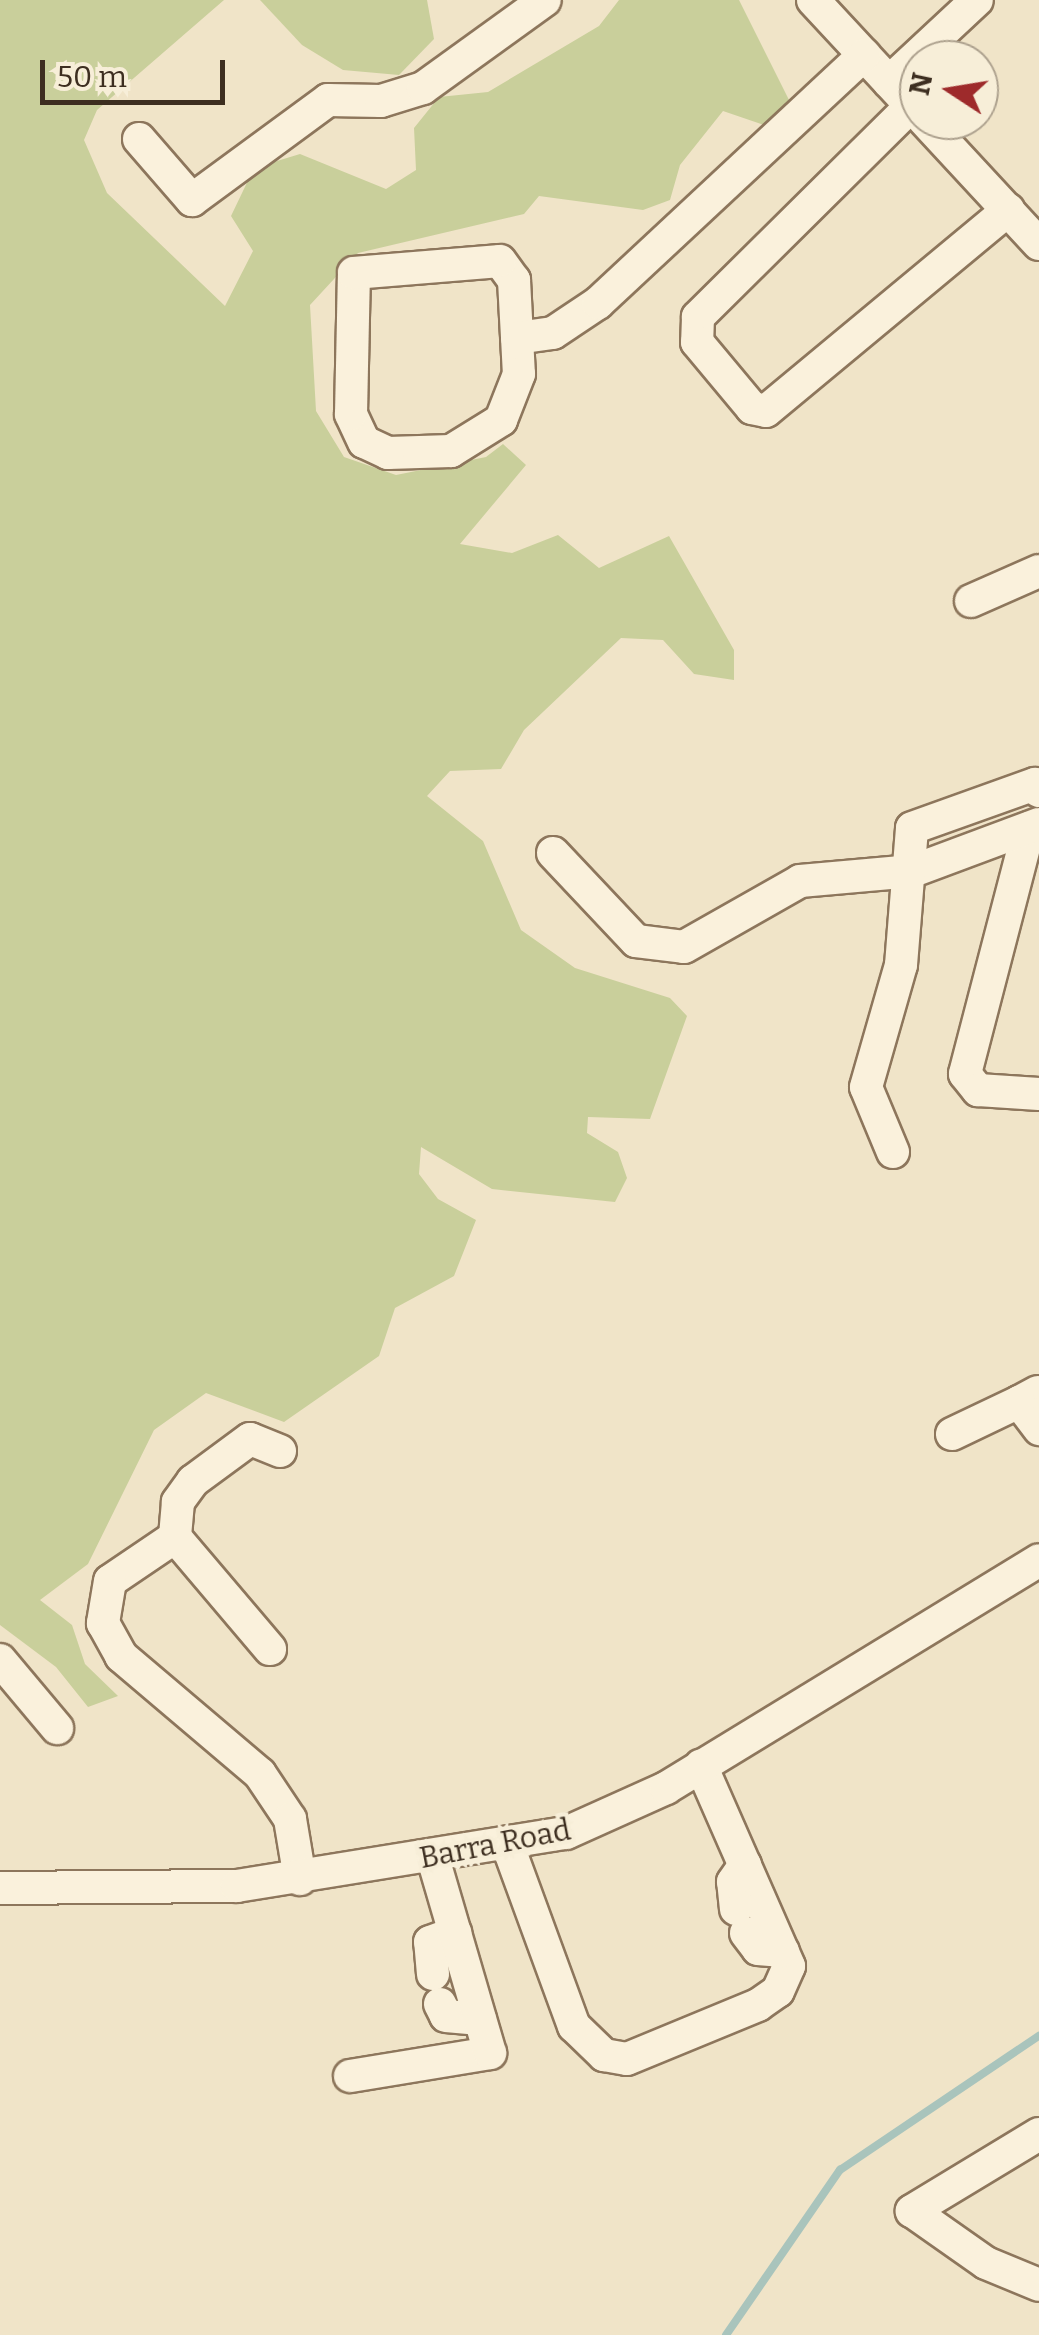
<!DOCTYPE html>
<html>
<head>
<meta charset="utf-8">
<style>
  body { margin:0 }
  #map { position:relative; width:1039px; height:2335px; overflow:hidden; background:#f0e4c8; font-family:Bitter,serif }
  div>[style] { position:absolute }
  .green>* { inset:0; background:#c9cf9b }
  .stream>* { height:8px; margin:-4px; padding:0 4px; transform-origin:4px; border-radius:4px; background:#a9c4bc }
  .roads { filter:drop-shadow(2px 0 #8d765c) drop-shadow(-2px 0 #8d765c) drop-shadow(0 2px #8d765c) drop-shadow(0 -2px #8d765c) }
  .minor>* { height:32px; margin:-16px; padding:0 16px; transform-origin:16px; border-radius:16px; background:#faf1dc }
  span { translate:-50% -50%; white-space:nowrap; text-align:center; line-height:1.15; -webkit-text-stroke:8px #f7eed8; paint-order:stroke }
  .street-label { font-size:30px; color:#3d2e20 }
  .north { position:absolute; left:899px; top:40px; width:100px; height:100px; box-sizing:border-box; background:#f7eed8; border:2px solid #ada18e; border-radius:50%; rotate:282deg; font-size:28px; font-weight:700; line-height:40px; text-align:center; color:#3d2e20 }
  .north::after { content:''; display:block; margin:auto; width:35px; height:45px; background:#9e2a2b; clip-path:polygon(50% 0,100% 100%,50% 72%,0 100%) }
  .scale { position:absolute; left:40px; top:60px; width:185px; height:45px; box-sizing:border-box; border:5px solid #3d2e20; border-top:0; padding-left:12px; font-size:30px; line-height:35px; white-space:nowrap; color:#3d2e20; -webkit-text-stroke:8px #f7eed8; paint-order:stroke }
</style>
</head>
<body>
<div id="map">
  <div class="green">
    <i style="clip-path:polygon(0 0,224px 0,97px 110px,84px 140px,107px 193px,225px 306px,253px 251px,231px 216px,254px 168px,300px 154px,386px 189px,416px 170px,414px 128px,439px 97px,488px 92px,599px 26px,619px 0,739px 0,791px 104px,764px 125px,723px 111px,680px 165px,670px 200px,643px 210px,539px 196px,524px 214px,358px 253px,310px 305px,316px 411px,344px 457px,396px 475px,486px 457px,503px 444px,526px 465px,460px 544px,512px 553px,558px 535px,599px 568px,669px 536px,734px 650px,734px 680px,694px 674px,663px 640px,621px 638px,524px 730px,501px 769px,450px 771px,427px 796px,483px 841px,521px 930px,575px 968px,670px 998px,687px 1016px,650px 1119px,588px 1117px,587px 1133px,618px 1152px,627px 1178px,615px 1202px,492px 1189px,421px 1147px,419px 1174px,438px 1199px,476px 1220px,454px 1276px,395px 1308px,379px 1356px,284px 1422px,206px 1393px,154px 1430px,88px 1564px,40px 1600px,72px 1625px,85px 1664px,118px 1696px,88px 1707px,56px 1667px,0 1625px)"></i>
    <i style="clip-path:polygon(260px 0,427px 0,434px 39px,399px 75px,343px 70px,302px 45px)"></i>
  </div>
  <div class="stream">
    <i style="left:726px;top:2335px;width:201px;rotate:-55.4deg"></i>
    <i style="left:840px;top:2170px;width:240px;rotate:-34deg"></i>
  </div>
  <div class="roads">
    <div class="minor">
      <i style="left:813px;top:0;width:156px;rotate:47.1deg"></i>
      <i style="left:889px;top:82px;width:120px;rotate:-43deg"></i>
      <i style="left:911px;top:106px;width:300px;rotate:135.3deg"></i>
      <i style="left:698px;top:317px;width:25px;rotate:92deg"></i>
      <i style="left:697px;top:342px;width:86px;rotate:50.2deg"></i>
      <i style="left:752px;top:408px;width:14px;rotate:12deg"></i>
      <i style="left:766px;top:411px;width:315px;rotate:-39.7deg"></i>
      <i style="left:924px;top:120px;width:169px;rotate:47.2deg"></i>
      <i style="left:139px;top:139px;width:81px;rotate:49deg"></i>
      <i style="left:192px;top:200px;width:169px;rotate:-36.3deg"></i>
      <i style="left:328px;top:100px;width:53px;rotate:1.1deg"></i>
      <i style="left:381px;top:101px;width:44px;rotate:-17.2deg"></i>
      <i style="left:423px;top:88px;width:150px;rotate:-35.8deg"></i>
      <i style="left:500px;top:261px;width:24px;rotate:54deg"></i>
      <i style="left:514px;top:280px;width:94px;rotate:87deg"></i>
      <i style="left:519px;top:374px;width:49px;rotate:111.4deg"></i>
      <i style="left:501px;top:420px;width:59px;rotate:148.2deg"></i>
      <i style="left:451px;top:451px;width:63px;rotate:178.2deg"></i>
      <i style="left:388px;top:453px;width:26px;rotate:-155deg"></i>
      <i style="left:364px;top:442px;width:31px;rotate:-115deg"></i>
      <i style="left:351px;top:414px;width:141px;rotate:-88.8deg"></i>
      <i style="left:354px;top:273px;width:146px;rotate:-4.7deg"></i>
      <i style="left:517px;top:338px;width:36px;rotate:-8deg"></i>
      <i style="left:553px;top:333px;width:54px;rotate:-33.7deg"></i>
      <i style="left:598px;top:303px;width:364px;rotate:-43deg"></i>
      <i style="left:971px;top:601px;width:74px;rotate:-23.8deg"></i>
      <i style="left:1029px;top:828px;width:254px;rotate:104.6deg"></i>
      <i style="left:965px;top:1074px;width:21px;rotate:51deg"></i>
      <i style="left:978px;top:1090px;width:61px;rotate:3.8deg"></i>
      <i style="left:553px;top:853px;width:121px;rotate:46.7deg"></i>
      <i style="left:636px;top:941px;width:48px;rotate:7.1deg"></i>
      <i style="left:684px;top:947px;width:133px;rotate:-29.6deg"></i>
      <i style="left:800px;top:881px;width:113px;rotate:-5.1deg"></i>
      <i style="left:913px;top:871px;width:134px;rotate:-20.5deg"></i>
      <i style="left:893px;top:1152px;width:70px;rotate:-112.6deg"></i>
      <i style="left:866px;top:1087px;width:127px;rotate:-74deg"></i>
      <i style="left:901px;top:965px;width:137px;rotate:-85.4deg"></i>
      <i style="left:912px;top:828px;width:131px;rotate:-19.7deg"></i>
      <i style="left:1035px;top:784px;width:8px;rotate:60deg"></i>
      <i style="left:1038px;top:1392px;width:21px;rotate:152deg"></i>
      <i style="left:1019px;top:1402px;width:34px;rotate:53deg"></i>
      <i style="left:952px;top:1434px;width:74px;rotate:-25.5deg"></i>
      <i style="left:280px;top:1451px;width:32px;rotate:-158deg"></i>
      <i style="left:250px;top:1439px;width:71px;rotate:143.6deg"></i>
      <i style="left:193px;top:1481px;width:26px;rotate:126deg"></i>
      <i style="left:178px;top:1502px;width:35px;rotate:95deg"></i>
      <i style="left:175px;top:1537px;width:78px;rotate:145.9deg"></i>
      <i style="left:110px;top:1581px;width:43px;rotate:99.5deg"></i>
      <i style="left:103px;top:1623px;width:38px;rotate:61deg"></i>
      <i style="left:121px;top:1656px;width:182px;rotate:40.3deg"></i>
      <i style="left:260px;top:1774px;width:54px;rotate:56.3deg"></i>
      <i style="left:290px;top:1819px;width:61px;rotate:80.5deg"></i>
      <i style="left:175px;top:1537px;width:147px;rotate:49.7deg"></i>
      <i style="left:0;top:1660px;width:89px;rotate:50deg"></i>
      <i style="left:508px;top:1846px;width:192px;rotate:69.9deg"></i>
      <i style="left:574px;top:2026px;width:42px;rotate:44deg"></i>
      <i style="left:604px;top:2055px;width:23px;rotate:10deg"></i>
      <i style="left:627px;top:2059px;width:142px;rotate:-22.4deg"></i>
      <i style="left:758px;top:2005px;width:24px;rotate:-35deg"></i>
      <i style="left:778px;top:1991px;width:27px;rotate:-66deg"></i>
      <i style="left:789px;top:1966px;width:219px;rotate:-113.7deg"></i>
      <i style="left:0;top:1888px;width:237px;rotate:-0.5deg"></i>
      <i style="left:237px;top:1886px;width:333px;rotate:-9.2deg"></i>
      <i style="left:566px;top:1833px;width:110px;rotate:-24.2deg"></i>
      <i style="left:666px;top:1788px;width:437px;rotate:-31.4deg"></i>
      <i style="left:736px;top:1909px;width:27px;rotate:-96deg"></i>
      <i style="left:733px;top:1882px;width:21px;rotate:-55deg"></i>
      <i style="left:746px;top:1933px;width:20px;rotate:53deg"></i>
      <i style="left:758px;top:1949px;width:25px;rotate:5deg"></i>
      <i style="left:433px;top:1974px;width:32px;rotate:-95deg"></i>
      <i style="left:430px;top:1942px;width:27px;rotate:-20deg"></i>
      <i style="left:440px;top:2004px;width:13px;rotate:63deg"></i>
      <i style="left:446px;top:2016px;width:34px;rotate:5deg"></i>
      <i style="left:350px;top:2076px;width:142px;rotate:-9.3deg"></i>
      <i style="left:490px;top:2053px;width:203px;rotate:-106.3deg"></i>
      <i style="left:1039px;top:2134px;width:149px;rotate:148.8deg"></i>
      <i style="left:912px;top:2211px;width:90px;rotate:35.1deg"></i>
      <i style="left:986px;top:2263px;width:57px;rotate:22.5deg"></i>
    </div>
  </div>
  <div class="street-label">
    <span style="left:495px;top:1844px;rotate:-11deg">Barra Road</span>
  </div>
  <div class="north">N</div>
  <div class="scale">50 m</div>
</div>
</body>
</html>
